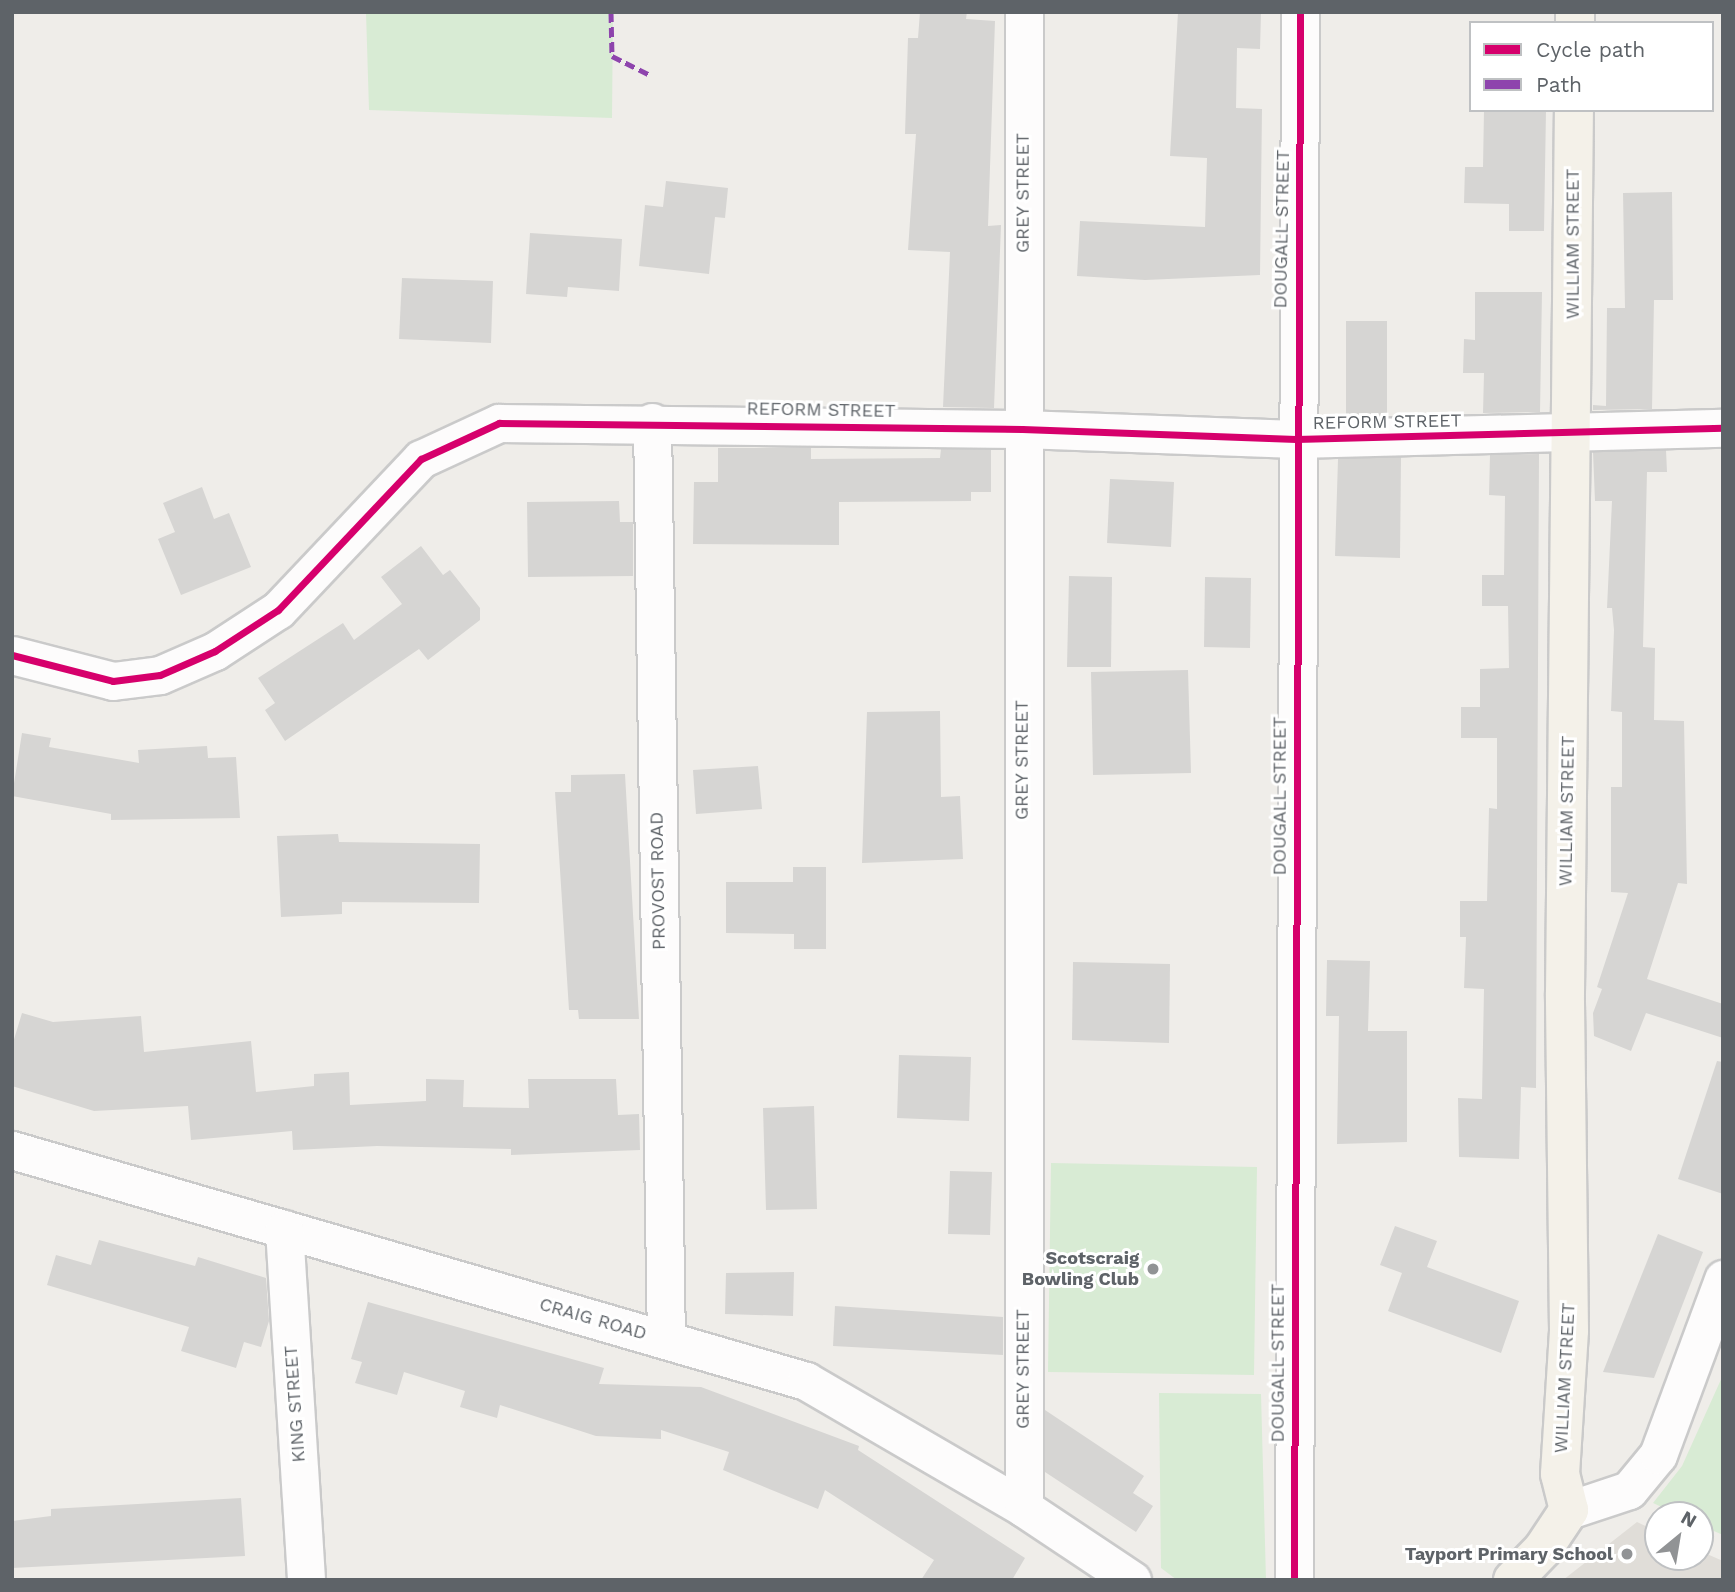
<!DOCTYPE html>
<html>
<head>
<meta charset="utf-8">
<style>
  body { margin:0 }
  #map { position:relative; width:1735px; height:1592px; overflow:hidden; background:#efede9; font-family:"Work Sans",sans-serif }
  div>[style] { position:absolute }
  .education>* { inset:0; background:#e0ddd8 }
  .green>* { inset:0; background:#d8ebd4 }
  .building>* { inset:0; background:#d6d5d3 }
  .roads { filter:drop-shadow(2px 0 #cacaca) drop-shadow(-2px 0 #cacaca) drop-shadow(0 2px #cacaca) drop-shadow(0 -2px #cacaca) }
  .minor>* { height:37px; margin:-18.5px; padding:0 18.5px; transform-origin:18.5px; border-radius:18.5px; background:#fdfcfc }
  .major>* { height:38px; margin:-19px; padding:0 19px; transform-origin:19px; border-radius:19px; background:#f4f1e9 }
  .quiet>* { height:5px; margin-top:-2.5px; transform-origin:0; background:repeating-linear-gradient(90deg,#8e44ad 0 10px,transparent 0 15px) }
  .cycleway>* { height:7px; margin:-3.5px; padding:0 3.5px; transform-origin:3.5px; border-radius:3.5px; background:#d6006c }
  .dots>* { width:19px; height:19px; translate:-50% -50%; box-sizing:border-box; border:4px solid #fff; border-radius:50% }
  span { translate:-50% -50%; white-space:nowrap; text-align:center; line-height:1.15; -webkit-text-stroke:6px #fff; paint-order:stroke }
  .street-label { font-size:18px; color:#5e6368 }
  .poi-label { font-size:18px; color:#5e6368; font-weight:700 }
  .right { translate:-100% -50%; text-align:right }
  .frame { position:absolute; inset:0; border:14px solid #5e6368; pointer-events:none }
  .legend { position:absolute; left:1469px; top:21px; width:245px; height:91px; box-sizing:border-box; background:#fff; border:2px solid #bfc1c3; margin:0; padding:9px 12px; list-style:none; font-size:21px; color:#5e6368 }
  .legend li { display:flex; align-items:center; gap:14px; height:35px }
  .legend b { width:35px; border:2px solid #bfc1c3 }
  .north { position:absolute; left:1644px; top:1501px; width:70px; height:70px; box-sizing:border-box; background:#fff; border:2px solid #bfc1c3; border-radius:50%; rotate:30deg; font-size:19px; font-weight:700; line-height:28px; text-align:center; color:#5e6368 }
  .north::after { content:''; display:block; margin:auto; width:24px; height:32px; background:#919395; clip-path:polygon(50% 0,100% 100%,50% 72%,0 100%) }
</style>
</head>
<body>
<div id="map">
  <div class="education">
    <i style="clip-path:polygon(1637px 1522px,1658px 1532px,1658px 1557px,1700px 1557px,1700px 1551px,1723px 1561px,1723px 1580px,1563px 1580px)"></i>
  </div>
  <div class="green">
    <i style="clip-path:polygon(366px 12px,613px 12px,612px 118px,369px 110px)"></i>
    <i style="clip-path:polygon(1051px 1163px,1257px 1167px,1254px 1375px,1048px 1372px)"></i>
    <i style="clip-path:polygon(1723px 1375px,1723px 1535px,1700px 1525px,1700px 1515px,1679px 1515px,1653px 1503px,1682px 1466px)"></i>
    <i style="clip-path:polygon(1159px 1393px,1261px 1394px,1266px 1580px,1177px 1580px,1161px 1568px)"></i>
  </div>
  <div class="building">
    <i style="clip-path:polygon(920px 12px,967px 12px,966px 19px,995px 21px,988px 226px,1001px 225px,994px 408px,943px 407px,950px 252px,908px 250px,916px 134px,905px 134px,908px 38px,918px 38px)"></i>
    <i style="clip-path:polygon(1178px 12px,1261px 12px,1260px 49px,1237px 48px,1236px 108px,1262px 109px,1260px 275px,1145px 280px,1077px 276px,1080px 221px,1205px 227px,1207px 158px,1170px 156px)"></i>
    <i style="clip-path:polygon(1484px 110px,1546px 110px,1544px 231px,1509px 231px,1509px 204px,1464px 203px,1465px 167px,1483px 167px)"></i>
    <i style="clip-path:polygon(666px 181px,728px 188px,725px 218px,715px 217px,709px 274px,639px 266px,645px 205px,663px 207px)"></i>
    <i style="clip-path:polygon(1672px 192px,1673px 300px,1654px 300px,1652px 409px,1593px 410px,1593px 405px,1606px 406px,1607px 308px,1625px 308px,1623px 193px)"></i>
    <i style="clip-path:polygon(530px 233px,622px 239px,619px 291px,568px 287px,567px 297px,526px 294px)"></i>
    <i style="clip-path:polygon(402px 278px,493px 281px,491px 343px,399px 339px)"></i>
    <i style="clip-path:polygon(1475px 292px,1542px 292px,1540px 412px,1483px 413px,1484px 373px,1463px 373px,1464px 339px,1475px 340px)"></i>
    <i style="clip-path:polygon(1346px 321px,1387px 321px,1387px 416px,1346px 417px)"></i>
    <i style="clip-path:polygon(718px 448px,811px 448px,811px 459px,940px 458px,941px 449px,991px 450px,991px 492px,971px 492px,971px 501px,839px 502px,839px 545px,693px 544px,694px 482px,718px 482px)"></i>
    <i style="clip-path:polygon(1666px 450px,1667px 472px,1647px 472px,1643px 647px,1655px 648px,1654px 720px,1684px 721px,1687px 884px,1678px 883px,1647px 979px,1723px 1004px,1723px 1038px,1646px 1013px,1631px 1051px,1594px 1036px,1593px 1013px,1602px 989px,1597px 987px,1628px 893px,1611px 892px,1611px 787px,1622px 787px,1622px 712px,1611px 711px,1614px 630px,1612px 608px,1607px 608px,1612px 501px,1595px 501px,1593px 452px)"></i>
    <i style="clip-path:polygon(1539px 454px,1536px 1088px,1521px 1087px,1519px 1159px,1459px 1157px,1458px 1098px,1482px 1099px,1484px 989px,1464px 988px,1466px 937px,1460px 937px,1460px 901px,1487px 901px,1489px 808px,1497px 809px,1497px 738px,1461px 738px,1461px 707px,1480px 707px,1480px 669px,1509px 668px,1508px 606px,1482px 606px,1482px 575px,1504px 575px,1505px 496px,1489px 495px,1490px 455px)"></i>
    <i style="clip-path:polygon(1401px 457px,1400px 558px,1335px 556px,1338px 459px)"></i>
    <i style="clip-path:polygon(1110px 479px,1174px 482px,1171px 547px,1107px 543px)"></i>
    <i style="clip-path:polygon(202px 487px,214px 519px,229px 513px,251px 567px,181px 595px,158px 539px,175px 532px,163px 503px)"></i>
    <i style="clip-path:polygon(619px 501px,620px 522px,633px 522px,633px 576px,528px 577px,527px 502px)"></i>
    <i style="clip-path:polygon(421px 546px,443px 575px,450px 570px,480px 608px,480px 620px,428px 660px,419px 649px,285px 741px,265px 710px,275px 703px,258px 678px,343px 623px,354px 640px,402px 604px,381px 577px)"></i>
    <i style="clip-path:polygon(1069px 576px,1112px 577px,1111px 667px,1067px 667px)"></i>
    <i style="clip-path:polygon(1205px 577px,1251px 578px,1250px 648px,1204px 647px)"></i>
    <i style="clip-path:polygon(1188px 670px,1191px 773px,1093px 775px,1091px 672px)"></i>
    <i style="clip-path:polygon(940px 711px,941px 797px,960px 796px,963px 859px,862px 863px,867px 712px)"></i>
    <i style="clip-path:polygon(22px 733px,51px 738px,49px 747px,139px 763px,138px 750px,207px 746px,208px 758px,236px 757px,240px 818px,111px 820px,111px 814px,12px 796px)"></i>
    <i style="clip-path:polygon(758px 766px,762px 809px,696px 814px,693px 770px)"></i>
    <i style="clip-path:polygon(625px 774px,639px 1019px,579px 1019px,578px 1010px,569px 1010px,555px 792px,571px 792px,571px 775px)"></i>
    <i style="clip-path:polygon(338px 834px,339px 842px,480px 844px,479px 903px,342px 902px,342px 914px,281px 917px,277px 836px)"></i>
    <i style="clip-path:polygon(793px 867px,826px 867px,826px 949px,794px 949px,794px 934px,726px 933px,726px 882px,793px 882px)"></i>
    <i style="clip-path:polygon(1327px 960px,1370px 961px,1368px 1031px,1407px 1031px,1407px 1142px,1337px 1144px,1339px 1016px,1326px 1016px)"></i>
    <i style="clip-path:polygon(1073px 962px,1170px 964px,1169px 1043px,1072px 1040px)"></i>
    <i style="clip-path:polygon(22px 1013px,53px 1022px,141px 1016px,144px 1052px,251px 1041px,256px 1092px,314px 1086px,314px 1074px,349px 1072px,350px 1105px,426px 1101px,426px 1079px,464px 1080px,463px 1107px,529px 1108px,528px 1079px,616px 1079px,618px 1115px,639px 1114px,640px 1150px,511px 1155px,511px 1149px,377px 1146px,293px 1150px,292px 1131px,191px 1140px,188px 1106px,94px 1111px,12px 1086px,12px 1046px)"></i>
    <i style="clip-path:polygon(899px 1055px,971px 1057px,969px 1121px,897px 1118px)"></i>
    <i style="clip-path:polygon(1717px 1061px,1723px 1062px,1723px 1194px,1678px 1179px)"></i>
    <i style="clip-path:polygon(814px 1106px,817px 1209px,766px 1210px,763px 1108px)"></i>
    <i style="clip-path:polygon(950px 1171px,992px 1172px,990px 1235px,948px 1234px)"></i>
    <i style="clip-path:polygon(1395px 1226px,1437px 1241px,1427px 1267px,1519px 1301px,1501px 1353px,1388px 1311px,1402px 1273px,1380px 1265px)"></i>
    <i style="clip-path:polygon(1658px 1234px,1703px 1252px,1654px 1378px,1603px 1372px)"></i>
    <i style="clip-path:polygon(99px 1240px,195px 1266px,198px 1257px,266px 1278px,269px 1321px,261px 1347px,244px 1342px,236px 1368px,181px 1351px,189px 1327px,47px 1285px,56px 1255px,91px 1265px)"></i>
    <i style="clip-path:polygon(794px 1272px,793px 1316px,725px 1314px,726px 1273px)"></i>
    <i style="clip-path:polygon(368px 1302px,604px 1368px,599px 1384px,701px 1387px,859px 1446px,858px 1450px,1025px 1558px,1012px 1580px,921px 1580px,934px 1560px,825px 1490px,818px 1509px,723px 1470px,729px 1452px,661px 1430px,661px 1439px,596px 1436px,500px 1405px,497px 1418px,460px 1407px,465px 1391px,404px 1372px,397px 1395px,355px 1383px,362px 1362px,351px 1359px)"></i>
    <i style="clip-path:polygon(835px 1306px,1003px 1317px,1003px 1355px,833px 1346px)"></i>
    <i style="clip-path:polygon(1045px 1410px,1144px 1476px,1133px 1493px,1153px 1506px,1136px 1532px,1045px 1472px)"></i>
    <i style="clip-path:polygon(241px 1498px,245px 1556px,12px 1568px,12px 1521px,51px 1516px,51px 1509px)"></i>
  </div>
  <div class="roads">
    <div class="minor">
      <i style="left:652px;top:422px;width:918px;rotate:89.13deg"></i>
      <i style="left:12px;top:655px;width:104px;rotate:14.4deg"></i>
      <i style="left:113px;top:681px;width:47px;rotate:-7.3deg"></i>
      <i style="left:160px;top:675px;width:60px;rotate:-23.6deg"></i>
      <i style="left:215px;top:651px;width:75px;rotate:-33.1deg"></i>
      <i style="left:278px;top:610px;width:208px;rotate:-46.6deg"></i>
      <i style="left:421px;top:459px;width:86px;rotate:-24.8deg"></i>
      <i style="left:499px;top:423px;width:523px;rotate:0.66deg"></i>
      <i style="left:1022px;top:429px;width:274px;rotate:2.1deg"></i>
      <i style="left:1296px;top:439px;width:427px;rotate:-1.5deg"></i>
      <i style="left:12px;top:1150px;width:827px;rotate:16.22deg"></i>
      <i style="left:806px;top:1381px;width:252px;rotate:30.2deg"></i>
      <i style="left:1024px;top:1508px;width:130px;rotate:33.7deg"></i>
      <i style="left:284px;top:1229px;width:352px;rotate:86.4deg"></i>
      <i style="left:1024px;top:1508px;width:1496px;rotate:-90deg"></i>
      <i style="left:1569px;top:1510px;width:63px;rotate:-18.4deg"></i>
      <i style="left:1629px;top:1490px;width:45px;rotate:-50.4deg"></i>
      <i style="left:1658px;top:1455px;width:188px;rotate:-69.7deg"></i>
      <i style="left:1294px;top:1580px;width:1568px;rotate:-89.78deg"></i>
    </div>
    <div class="major">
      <i style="left:1575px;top:23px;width:11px;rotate:-90deg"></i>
      <i style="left:1513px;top:1580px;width:43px;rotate:-45.9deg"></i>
      <i style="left:1543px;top:1549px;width:47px;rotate:-56.3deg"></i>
      <i style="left:1569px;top:1510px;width:37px;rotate:-104deg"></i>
      <i style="left:1560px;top:1474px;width:144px;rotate:-86.4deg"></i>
      <i style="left:1569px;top:1330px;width:337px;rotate:-90.7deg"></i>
      <i style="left:1565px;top:993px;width:883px;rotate:-89.42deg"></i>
    </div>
  </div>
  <div class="quiet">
    <i style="left:611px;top:12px;width:44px;rotate:88.7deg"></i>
    <i style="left:612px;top:56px;width:42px;rotate:26.6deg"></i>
  </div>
  <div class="cycleway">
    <i style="left:12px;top:655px;width:104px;rotate:14.4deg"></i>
    <i style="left:113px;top:681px;width:47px;rotate:-7.3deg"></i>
    <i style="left:160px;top:675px;width:60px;rotate:-23.6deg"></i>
    <i style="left:215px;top:651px;width:75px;rotate:-33.1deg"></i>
    <i style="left:278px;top:610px;width:208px;rotate:-46.6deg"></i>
    <i style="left:421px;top:459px;width:86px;rotate:-24.8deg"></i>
    <i style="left:499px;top:423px;width:523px;rotate:0.66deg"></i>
    <i style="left:1022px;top:429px;width:274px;rotate:2.1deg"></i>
    <i style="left:1296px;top:439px;width:427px;rotate:-1.5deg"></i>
    <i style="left:1294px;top:1580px;width:1568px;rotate:-89.78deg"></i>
  </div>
  <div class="dots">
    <i style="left:1153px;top:1269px;background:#919395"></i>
    <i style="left:1627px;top:1554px;background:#919395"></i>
  </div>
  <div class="street-label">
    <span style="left:1023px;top:193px;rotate:-90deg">GREY STREET</span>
    <span style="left:1282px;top:229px;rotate:-89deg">DOUGALL STREET</span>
    <span style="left:1573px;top:244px;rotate:-90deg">WILLIAM STREET</span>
    <span style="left:821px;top:410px;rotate:1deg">REFORM STREET</span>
    <span style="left:1387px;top:422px;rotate:-1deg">REFORM STREET</span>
    <span style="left:1022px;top:760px;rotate:-90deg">GREY STREET</span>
    <span style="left:1280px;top:796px;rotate:-90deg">DOUGALL STREET</span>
    <span style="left:1567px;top:811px;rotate:-89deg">WILLIAM STREET</span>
    <span style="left:658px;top:881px;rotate:-91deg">PROVOST ROAD</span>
    <span style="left:593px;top:1319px;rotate:16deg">CRAIG ROAD</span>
    <span style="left:1278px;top:1363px;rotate:-90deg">DOUGALL STREET</span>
    <span style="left:1023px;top:1369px;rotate:-90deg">GREY STREET</span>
    <span style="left:1565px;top:1378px;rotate:-87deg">WILLIAM STREET</span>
    <span style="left:295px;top:1404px;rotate:-94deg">KING STREET</span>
  </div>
  <div class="poi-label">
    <span class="right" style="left:1139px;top:1269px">Scotscraig<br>Bowling Club</span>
    <span class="right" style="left:1613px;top:1554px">Tayport Primary School</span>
  </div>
  <div class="frame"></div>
  <ul class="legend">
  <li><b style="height:9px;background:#d6006c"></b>Cycle path</li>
  <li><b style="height:9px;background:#8e44ad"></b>Path</li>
  </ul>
  <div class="north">N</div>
</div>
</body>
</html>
